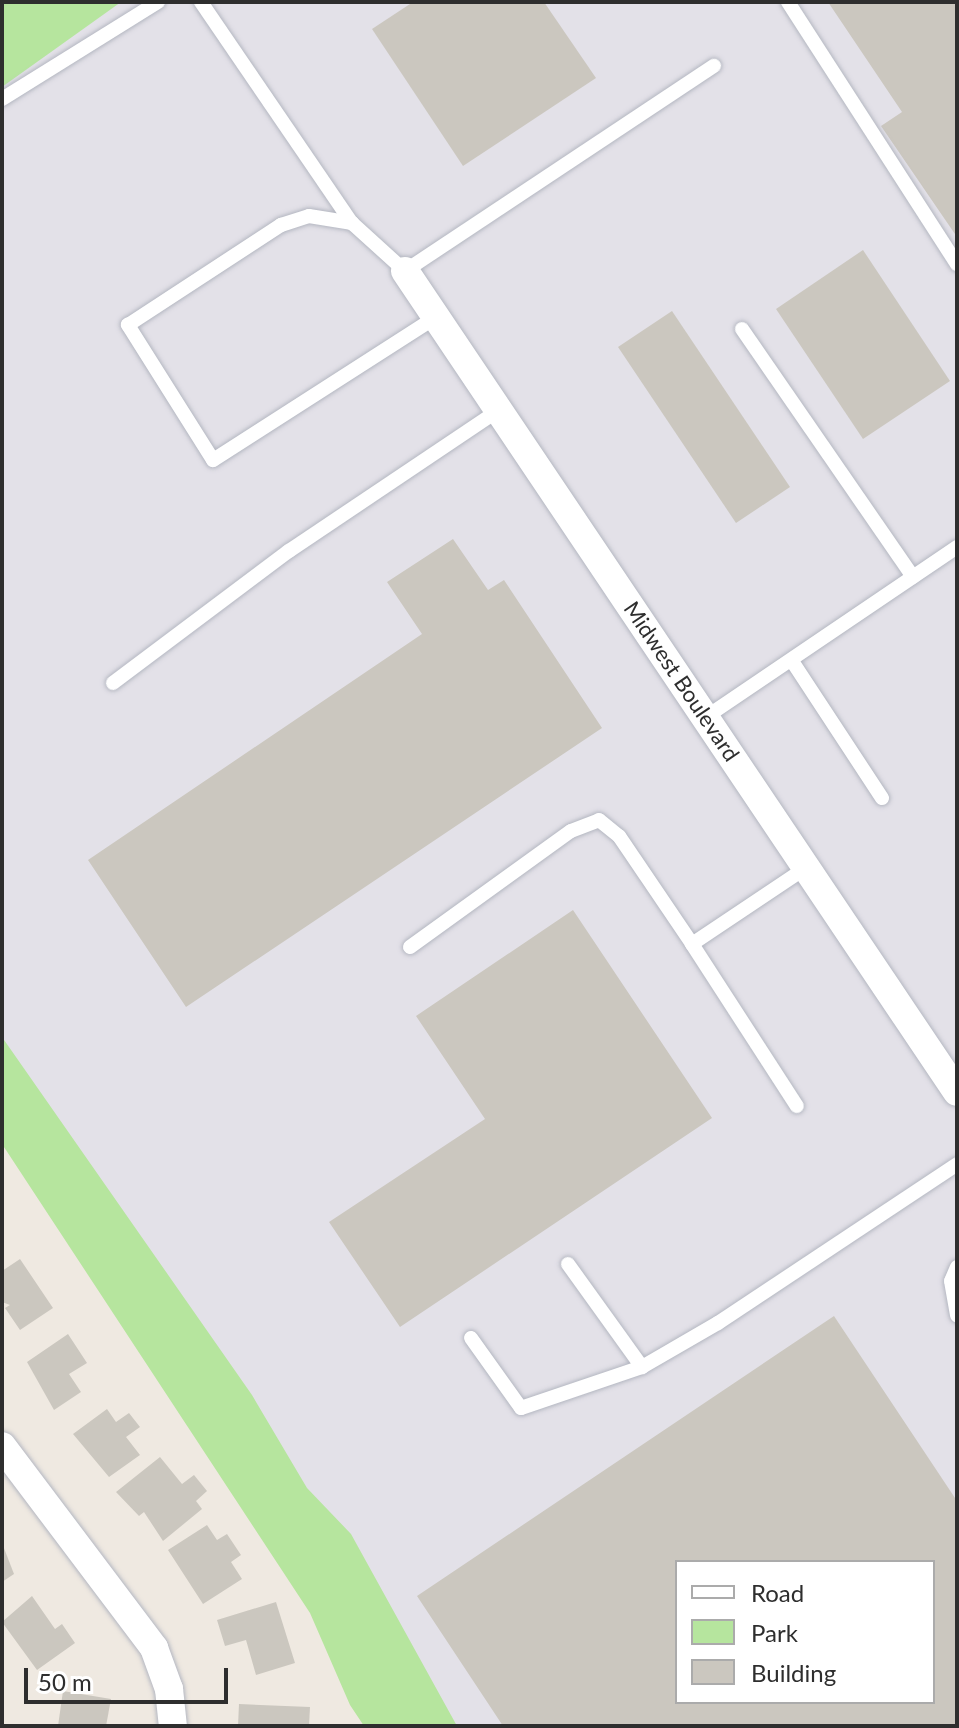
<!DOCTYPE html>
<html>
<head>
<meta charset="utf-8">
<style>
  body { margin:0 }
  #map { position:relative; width:959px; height:1728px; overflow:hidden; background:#efe9e1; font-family:Lato,sans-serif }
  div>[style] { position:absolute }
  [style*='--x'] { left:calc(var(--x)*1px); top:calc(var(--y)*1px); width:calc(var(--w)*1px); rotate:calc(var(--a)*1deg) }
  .industrial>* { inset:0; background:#e3e1e8 }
  .green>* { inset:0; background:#b6e59e }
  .building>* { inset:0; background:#cbc7bf }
  .roads { filter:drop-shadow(0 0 2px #b4b7c1) drop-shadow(0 0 2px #b4b7c1) }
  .lane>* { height:14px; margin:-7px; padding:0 7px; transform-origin:7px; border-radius:7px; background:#fff }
  .street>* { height:28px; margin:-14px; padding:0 14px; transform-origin:14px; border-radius:14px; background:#fff }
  span { translate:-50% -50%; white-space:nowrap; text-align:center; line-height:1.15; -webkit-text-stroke:6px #fff; paint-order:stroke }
  .street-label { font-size:22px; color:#2e2e2e }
  .frame { position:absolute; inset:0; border:4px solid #2e2e2e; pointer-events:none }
  .legend { position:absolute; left:675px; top:1560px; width:260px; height:144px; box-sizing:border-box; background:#fff; border:2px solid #ababab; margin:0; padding:10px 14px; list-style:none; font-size:24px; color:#2e2e2e }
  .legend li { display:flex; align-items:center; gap:16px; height:40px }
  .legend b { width:40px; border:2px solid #ababab }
  .scale { position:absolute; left:24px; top:1668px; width:204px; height:36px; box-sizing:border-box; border:4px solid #2e2e2e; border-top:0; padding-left:10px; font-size:24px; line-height:28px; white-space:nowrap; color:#2e2e2e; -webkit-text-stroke:6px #fff; paint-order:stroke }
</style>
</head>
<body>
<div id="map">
  <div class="industrial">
    <i style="clip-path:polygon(evenodd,55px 2px,957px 2px,957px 1726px,410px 1726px,2px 1110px,2px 39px,55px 2px,677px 1562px,933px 1562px,933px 1702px,677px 1702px,677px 1562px)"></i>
  </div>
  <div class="green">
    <i style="clip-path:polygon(2px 2px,121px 2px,2px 87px)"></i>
    <i style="clip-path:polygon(2px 1037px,252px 1395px,307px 1488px,351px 1534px,457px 1726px,364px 1726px,350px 1705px,310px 1613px,2px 1144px)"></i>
  </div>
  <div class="building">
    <i style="clip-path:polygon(413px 2px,544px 2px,596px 78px,463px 166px,372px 29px)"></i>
    <i style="clip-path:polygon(828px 2px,957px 2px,957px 237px,881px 126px,902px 112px)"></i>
    <i style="clip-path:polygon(863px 250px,950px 381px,863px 439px,776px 309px)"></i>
    <i style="clip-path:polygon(672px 311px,790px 487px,736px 523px,618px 347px)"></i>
    <i style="clip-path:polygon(453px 539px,488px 590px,504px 580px,602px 728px,186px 1007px,88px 860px,422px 634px,387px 582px)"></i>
    <i style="clip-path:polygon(573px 910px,712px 1118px,400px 1327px,329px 1222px,485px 1119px,416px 1016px)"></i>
    <i style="clip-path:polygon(20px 1259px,53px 1308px,20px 1330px,5px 1308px,10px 1305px,2px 1302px,2px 1271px)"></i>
    <i style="clip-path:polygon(evenodd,834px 1316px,957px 1501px,957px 1726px,503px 1726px,417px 1596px,834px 1316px,677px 1562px,933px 1562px,933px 1702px,677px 1702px,677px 1562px)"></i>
    <i style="clip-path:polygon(68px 1334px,87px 1363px,69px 1374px,81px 1392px,54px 1410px,27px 1362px)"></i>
    <i style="clip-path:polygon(107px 1409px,116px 1422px,129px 1413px,140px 1427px,126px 1437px,140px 1455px,109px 1477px,73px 1434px)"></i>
    <i style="clip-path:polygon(160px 1457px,182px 1484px,194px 1475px,207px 1491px,196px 1501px,202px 1509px,163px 1541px,144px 1512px,139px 1516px,116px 1492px)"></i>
    <i style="clip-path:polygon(207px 1525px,217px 1540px,227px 1534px,241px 1555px,231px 1562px,242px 1579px,203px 1604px,168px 1550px)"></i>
    <i style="clip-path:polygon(2px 1543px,14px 1574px,2px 1582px)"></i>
    <i style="clip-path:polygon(32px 1596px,55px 1629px,62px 1624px,75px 1643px,37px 1670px,2px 1622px)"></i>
    <i style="clip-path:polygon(276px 1602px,295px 1663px,256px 1675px,246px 1640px,225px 1646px,217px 1620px)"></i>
    <i style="clip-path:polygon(63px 1691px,111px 1699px,106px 1726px,58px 1726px)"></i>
    <i style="clip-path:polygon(239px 1704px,310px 1707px,309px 1726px,238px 1726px)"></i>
  </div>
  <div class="roads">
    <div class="lane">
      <i style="--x:201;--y:2;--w:268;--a:55.7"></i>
      <i style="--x:788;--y:2;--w:312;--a:57.2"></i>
      <i style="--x:2;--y:99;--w:184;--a:-31.9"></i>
      <i style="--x:436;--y:317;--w:265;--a:147.3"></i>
      <i style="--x:213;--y:460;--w:160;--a:-122.2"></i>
      <i style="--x:128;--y:325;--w:183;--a:-33.2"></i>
      <i style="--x:281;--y:225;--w:29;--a:-18"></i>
      <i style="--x:309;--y:216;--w:44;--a:9.2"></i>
      <i style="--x:352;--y:223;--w:72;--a:42.2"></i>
      <i style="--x:405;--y:271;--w:371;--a:-33.6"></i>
      <i style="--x:742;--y:329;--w:301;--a:55.4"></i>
      <i style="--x:792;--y:661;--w:164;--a:56.7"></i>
      <i style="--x:113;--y:683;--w:220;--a:-36.9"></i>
      <i style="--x:289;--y:551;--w:253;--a:-33.9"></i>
      <i style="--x:706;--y:717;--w:303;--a:-34.1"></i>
      <i style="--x:692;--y:944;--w:193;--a:57.1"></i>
      <i style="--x:410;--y:947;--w:198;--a:-35.8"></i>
      <i style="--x:571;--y:831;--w:30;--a:-21"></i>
      <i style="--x:599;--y:820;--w:26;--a:39"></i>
      <i style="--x:619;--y:836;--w:130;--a:55.9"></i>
      <i style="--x:692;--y:944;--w:138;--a:-33.8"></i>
      <i style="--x:568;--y:1264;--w:127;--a:54.3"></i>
      <i style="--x:957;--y:1267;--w:15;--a:113"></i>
      <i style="--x:951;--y:1281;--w:35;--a:80"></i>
      <i style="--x:471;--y:1338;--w:86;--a:54.5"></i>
      <i style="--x:521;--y:1408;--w:128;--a:-18.7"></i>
      <i style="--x:642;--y:1367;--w:88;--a:-30.1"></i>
      <i style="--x:718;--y:1323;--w:287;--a:-33.6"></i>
    </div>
    <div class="street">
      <i style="--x:405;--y:271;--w:989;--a:56.09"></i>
      <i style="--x:2;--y:1446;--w:253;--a:53"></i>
      <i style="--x:154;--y:1648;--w:44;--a:69.9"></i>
      <i style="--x:169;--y:1689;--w:37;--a:84"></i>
    </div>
  </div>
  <div class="street-label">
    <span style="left:682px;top:681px;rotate:56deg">Midwest Boulevard</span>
  </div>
  <div class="frame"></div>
  <ul class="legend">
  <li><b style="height:10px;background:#fff"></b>Road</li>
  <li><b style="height:22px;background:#b6e59e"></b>Park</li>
  <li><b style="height:22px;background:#cbc7bf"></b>Building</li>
  </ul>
  <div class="scale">50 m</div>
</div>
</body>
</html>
